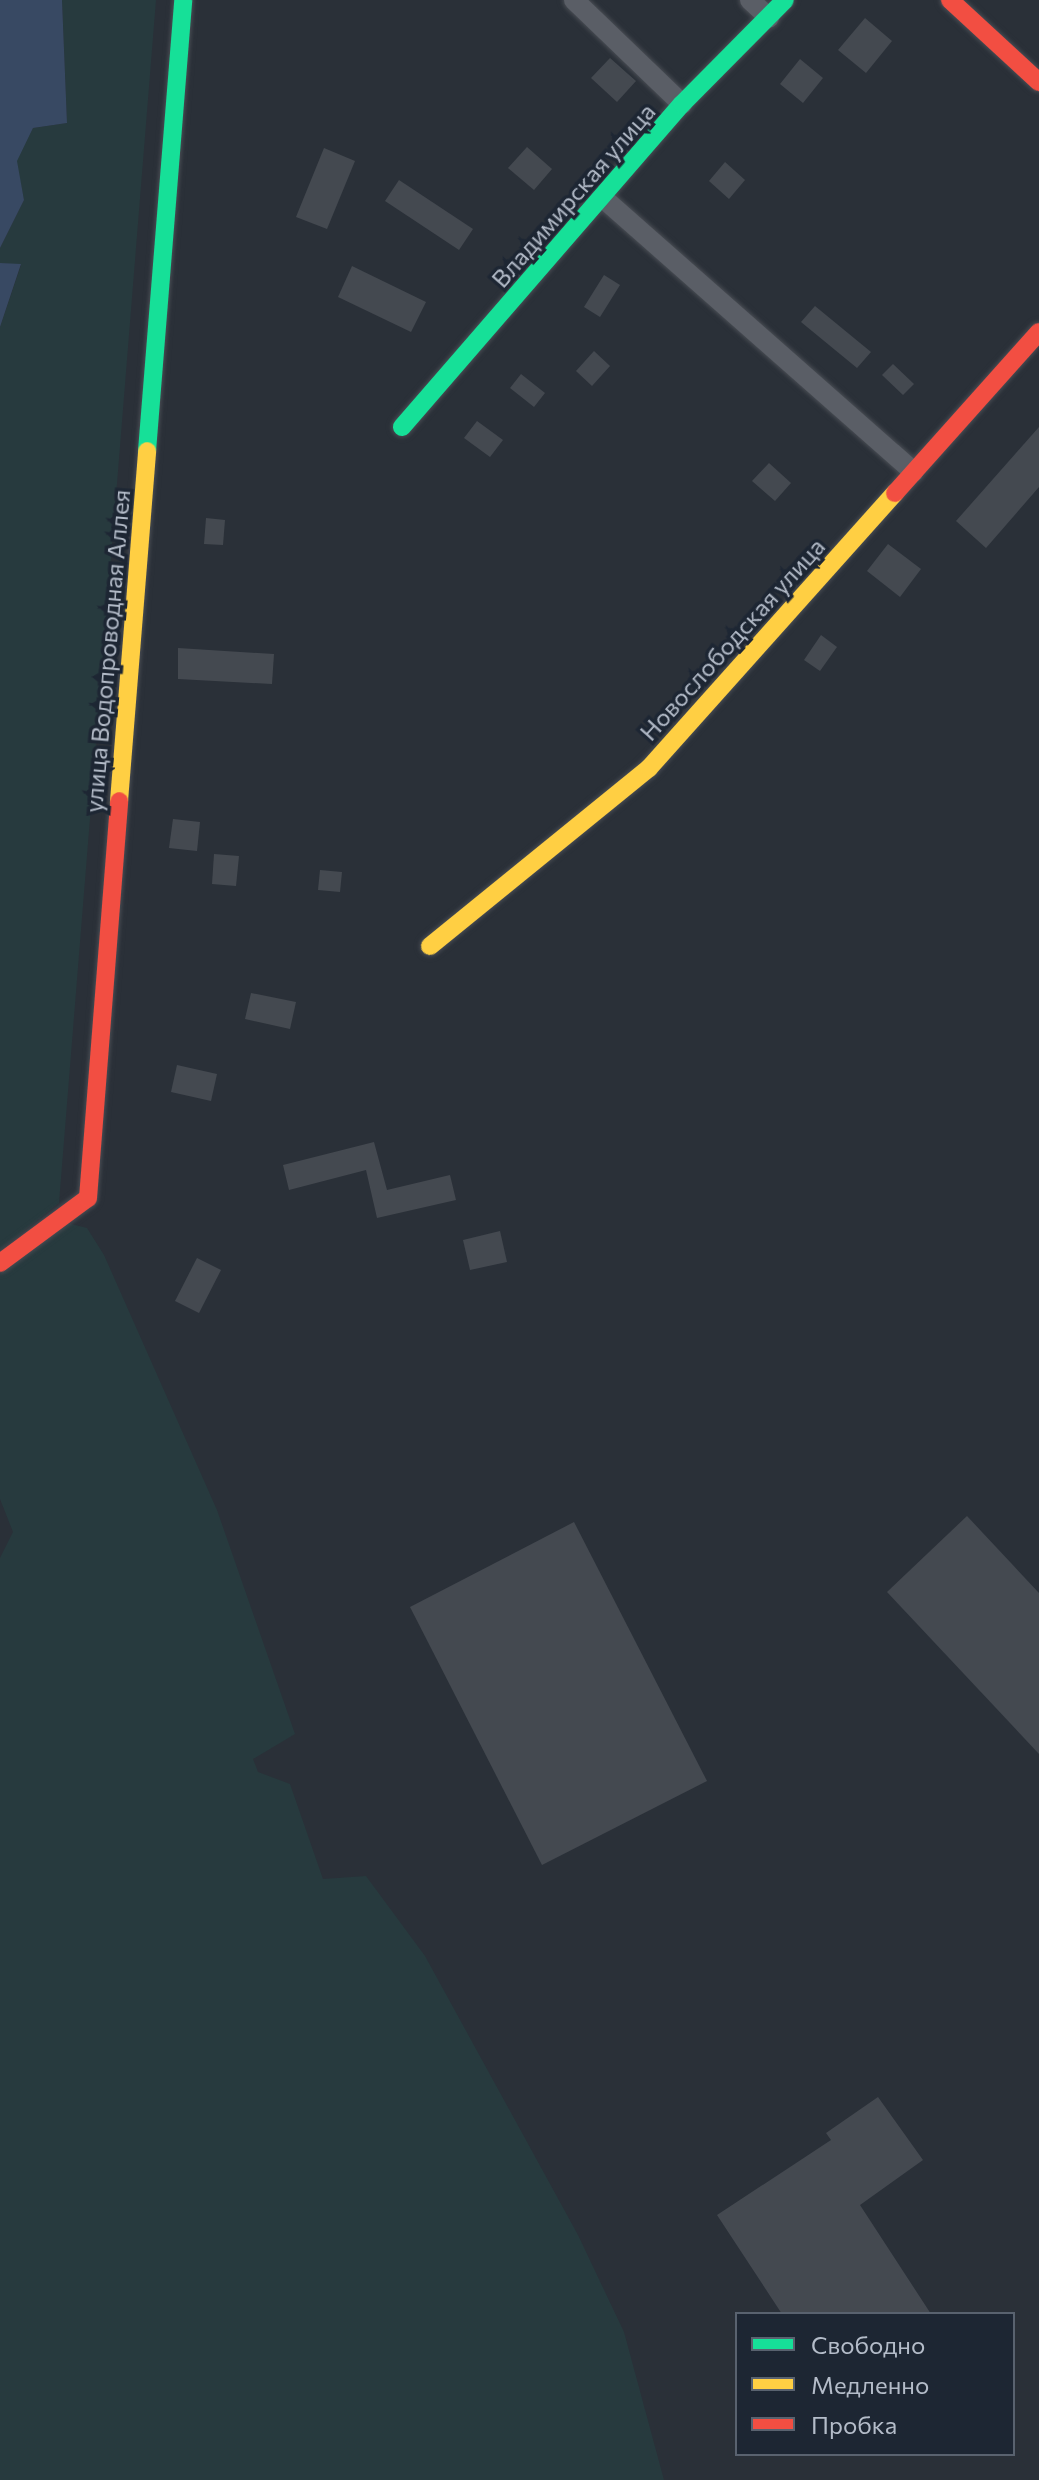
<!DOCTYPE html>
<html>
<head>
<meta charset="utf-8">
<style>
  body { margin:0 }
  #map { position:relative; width:1039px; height:2480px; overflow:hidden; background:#2a3038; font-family:Commissioner,sans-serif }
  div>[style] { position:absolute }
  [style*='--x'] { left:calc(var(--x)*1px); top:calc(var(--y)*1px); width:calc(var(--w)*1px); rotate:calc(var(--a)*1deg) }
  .green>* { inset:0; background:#273a3e }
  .water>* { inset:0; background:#384963 }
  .building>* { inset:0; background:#444950 }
  .roads { filter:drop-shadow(0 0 2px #484c53) drop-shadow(0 0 2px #484c53) }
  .street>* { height:20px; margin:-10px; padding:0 10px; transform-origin:10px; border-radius:10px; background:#5a5e66 }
  .fast>* { height:18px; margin:-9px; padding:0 9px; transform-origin:9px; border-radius:9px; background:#16e098 }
  .slow>* { height:18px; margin:-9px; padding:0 9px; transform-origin:9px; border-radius:9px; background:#ffcf43 }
  .jam>* { height:18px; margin:-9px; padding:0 9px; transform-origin:9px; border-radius:9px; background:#f24e42 }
  span { translate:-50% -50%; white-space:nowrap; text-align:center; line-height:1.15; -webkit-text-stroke:7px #1d2633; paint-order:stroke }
  .street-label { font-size:24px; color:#b4bcc9 }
  .legend { position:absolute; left:735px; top:2312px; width:280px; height:144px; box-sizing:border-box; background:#1d2633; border:2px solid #59626f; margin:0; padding:10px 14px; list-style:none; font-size:24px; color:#b4bcc9 }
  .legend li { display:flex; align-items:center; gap:16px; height:40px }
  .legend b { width:40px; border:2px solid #59626f }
</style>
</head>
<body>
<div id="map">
  <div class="green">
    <i style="clip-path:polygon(62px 0,156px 0,59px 1203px,0 1250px,0 327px,21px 265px,0 263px,0 248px,24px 200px,16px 161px,33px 128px,67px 123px)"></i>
    <i style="clip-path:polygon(67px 1223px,87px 1228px,104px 1255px,217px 1510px,295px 1734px,253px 1759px,258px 1772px,290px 1784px,323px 1879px,366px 1876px,425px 1956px,578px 2235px,624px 2332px,664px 2480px,0 2480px,0 1558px,13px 1532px,0 1499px,0 1274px)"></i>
  </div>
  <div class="water">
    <i style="clip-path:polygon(0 0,62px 0,67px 123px,33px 128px,17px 161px,24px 200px,0 248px)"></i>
    <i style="clip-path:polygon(0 263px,21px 264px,0 327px)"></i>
  </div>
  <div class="building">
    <i style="clip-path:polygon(865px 18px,892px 41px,866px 73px,838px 50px)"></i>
    <i style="clip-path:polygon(610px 58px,636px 81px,617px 102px,591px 78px)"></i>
    <i style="clip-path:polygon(800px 59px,823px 78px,803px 103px,780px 84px)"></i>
    <i style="clip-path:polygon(527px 147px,552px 169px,534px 190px,508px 168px)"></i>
    <i style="clip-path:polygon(324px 148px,355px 161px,327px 229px,296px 217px)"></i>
    <i style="clip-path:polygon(725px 162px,745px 180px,729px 199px,709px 181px)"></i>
    <i style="clip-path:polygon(399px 180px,473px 229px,459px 250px,385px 201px)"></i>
    <i style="clip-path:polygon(352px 266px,426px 302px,411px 332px,338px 297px)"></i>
    <i style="clip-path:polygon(604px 275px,620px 285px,600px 317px,584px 307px)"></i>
    <i style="clip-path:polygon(815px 306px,871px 352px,857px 368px,801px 322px)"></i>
    <i style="clip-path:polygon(594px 351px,610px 366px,592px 386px,576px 371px)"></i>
    <i style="clip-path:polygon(893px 364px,914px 384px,903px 395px,882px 375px)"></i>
    <i style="clip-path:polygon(521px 374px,545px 393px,534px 407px,510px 388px)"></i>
    <i style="clip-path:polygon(477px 421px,503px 440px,490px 457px,464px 438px)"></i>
    <i style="clip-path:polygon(1039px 427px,1039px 487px,986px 548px,956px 521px)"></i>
    <i style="clip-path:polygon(769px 463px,791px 483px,775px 501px,752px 481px)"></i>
    <i style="clip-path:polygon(206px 518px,225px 520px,223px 545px,204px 544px)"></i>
    <i style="clip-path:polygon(888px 544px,921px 569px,900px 597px,867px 571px)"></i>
    <i style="clip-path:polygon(821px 635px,837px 647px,820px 671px,804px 660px)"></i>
    <i style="clip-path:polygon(178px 648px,274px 654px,272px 684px,178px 679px)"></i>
    <i style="clip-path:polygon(173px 819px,200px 822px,197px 851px,169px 848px)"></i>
    <i style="clip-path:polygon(214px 854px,239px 856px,236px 886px,212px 884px)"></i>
    <i style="clip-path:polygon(320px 870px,342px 872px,340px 892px,318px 890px)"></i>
    <i style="clip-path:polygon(251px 993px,296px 1002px,290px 1029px,245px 1019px)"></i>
    <i style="clip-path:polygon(177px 1065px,217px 1074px,211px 1101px,171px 1092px)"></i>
    <i style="clip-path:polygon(374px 1142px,387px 1190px,450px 1175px,456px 1200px,377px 1218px,366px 1170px,289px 1190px,283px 1165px)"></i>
    <i style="clip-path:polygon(500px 1231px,507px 1262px,470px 1270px,463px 1240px)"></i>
    <i style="clip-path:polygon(197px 1258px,221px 1270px,199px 1313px,175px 1301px)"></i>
    <i style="clip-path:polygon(967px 1516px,1039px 1593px,1039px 1754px,887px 1592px)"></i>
    <i style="clip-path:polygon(574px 1522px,707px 1781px,542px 1865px,410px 1607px)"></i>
    <i style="clip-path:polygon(878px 2097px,923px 2160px,860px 2205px,931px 2314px,782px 2314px,717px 2215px,831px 2140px,826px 2133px)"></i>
  </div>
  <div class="roads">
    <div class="street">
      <i style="--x:574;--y:0;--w:150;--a:43.9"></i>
      <i style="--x:750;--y:0;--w:26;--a:43"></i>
      <i style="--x:603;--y:198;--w:414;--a:41.4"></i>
    </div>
    <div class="fast">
      <i style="--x:402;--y:427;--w:427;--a:-49.1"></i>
      <i style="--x:682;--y:104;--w:146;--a:-45.3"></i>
      <i style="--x:147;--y:451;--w:452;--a:-85.4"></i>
    </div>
    <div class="slow">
      <i style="--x:119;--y:801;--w:351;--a:-85.4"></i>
      <i style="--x:430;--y:946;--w:282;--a:-39.1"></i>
      <i style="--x:649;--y:768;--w:369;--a:-48.2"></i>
    </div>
    <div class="jam">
      <i style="--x:950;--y:0;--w:121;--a:42.7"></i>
      <i style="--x:895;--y:493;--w:216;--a:-48.2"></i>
      <i style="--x:0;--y:1263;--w:109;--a:-36.5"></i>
      <i style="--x:88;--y:1198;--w:398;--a:-85.5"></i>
    </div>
  </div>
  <div class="street-label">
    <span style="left:573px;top:195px;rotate:-49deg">Владимирская улица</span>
    <span style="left:732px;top:639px;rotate:-48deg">Новослободская улица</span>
    <span style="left:107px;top:651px;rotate:-85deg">улица Водопроводная Аллея</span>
  </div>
  <ul class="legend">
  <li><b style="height:10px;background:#16e098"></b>Свободно</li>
  <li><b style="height:10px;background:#ffcf43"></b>Медленно</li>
  <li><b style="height:10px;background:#f24e42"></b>Пробка</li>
  </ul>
</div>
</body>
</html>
